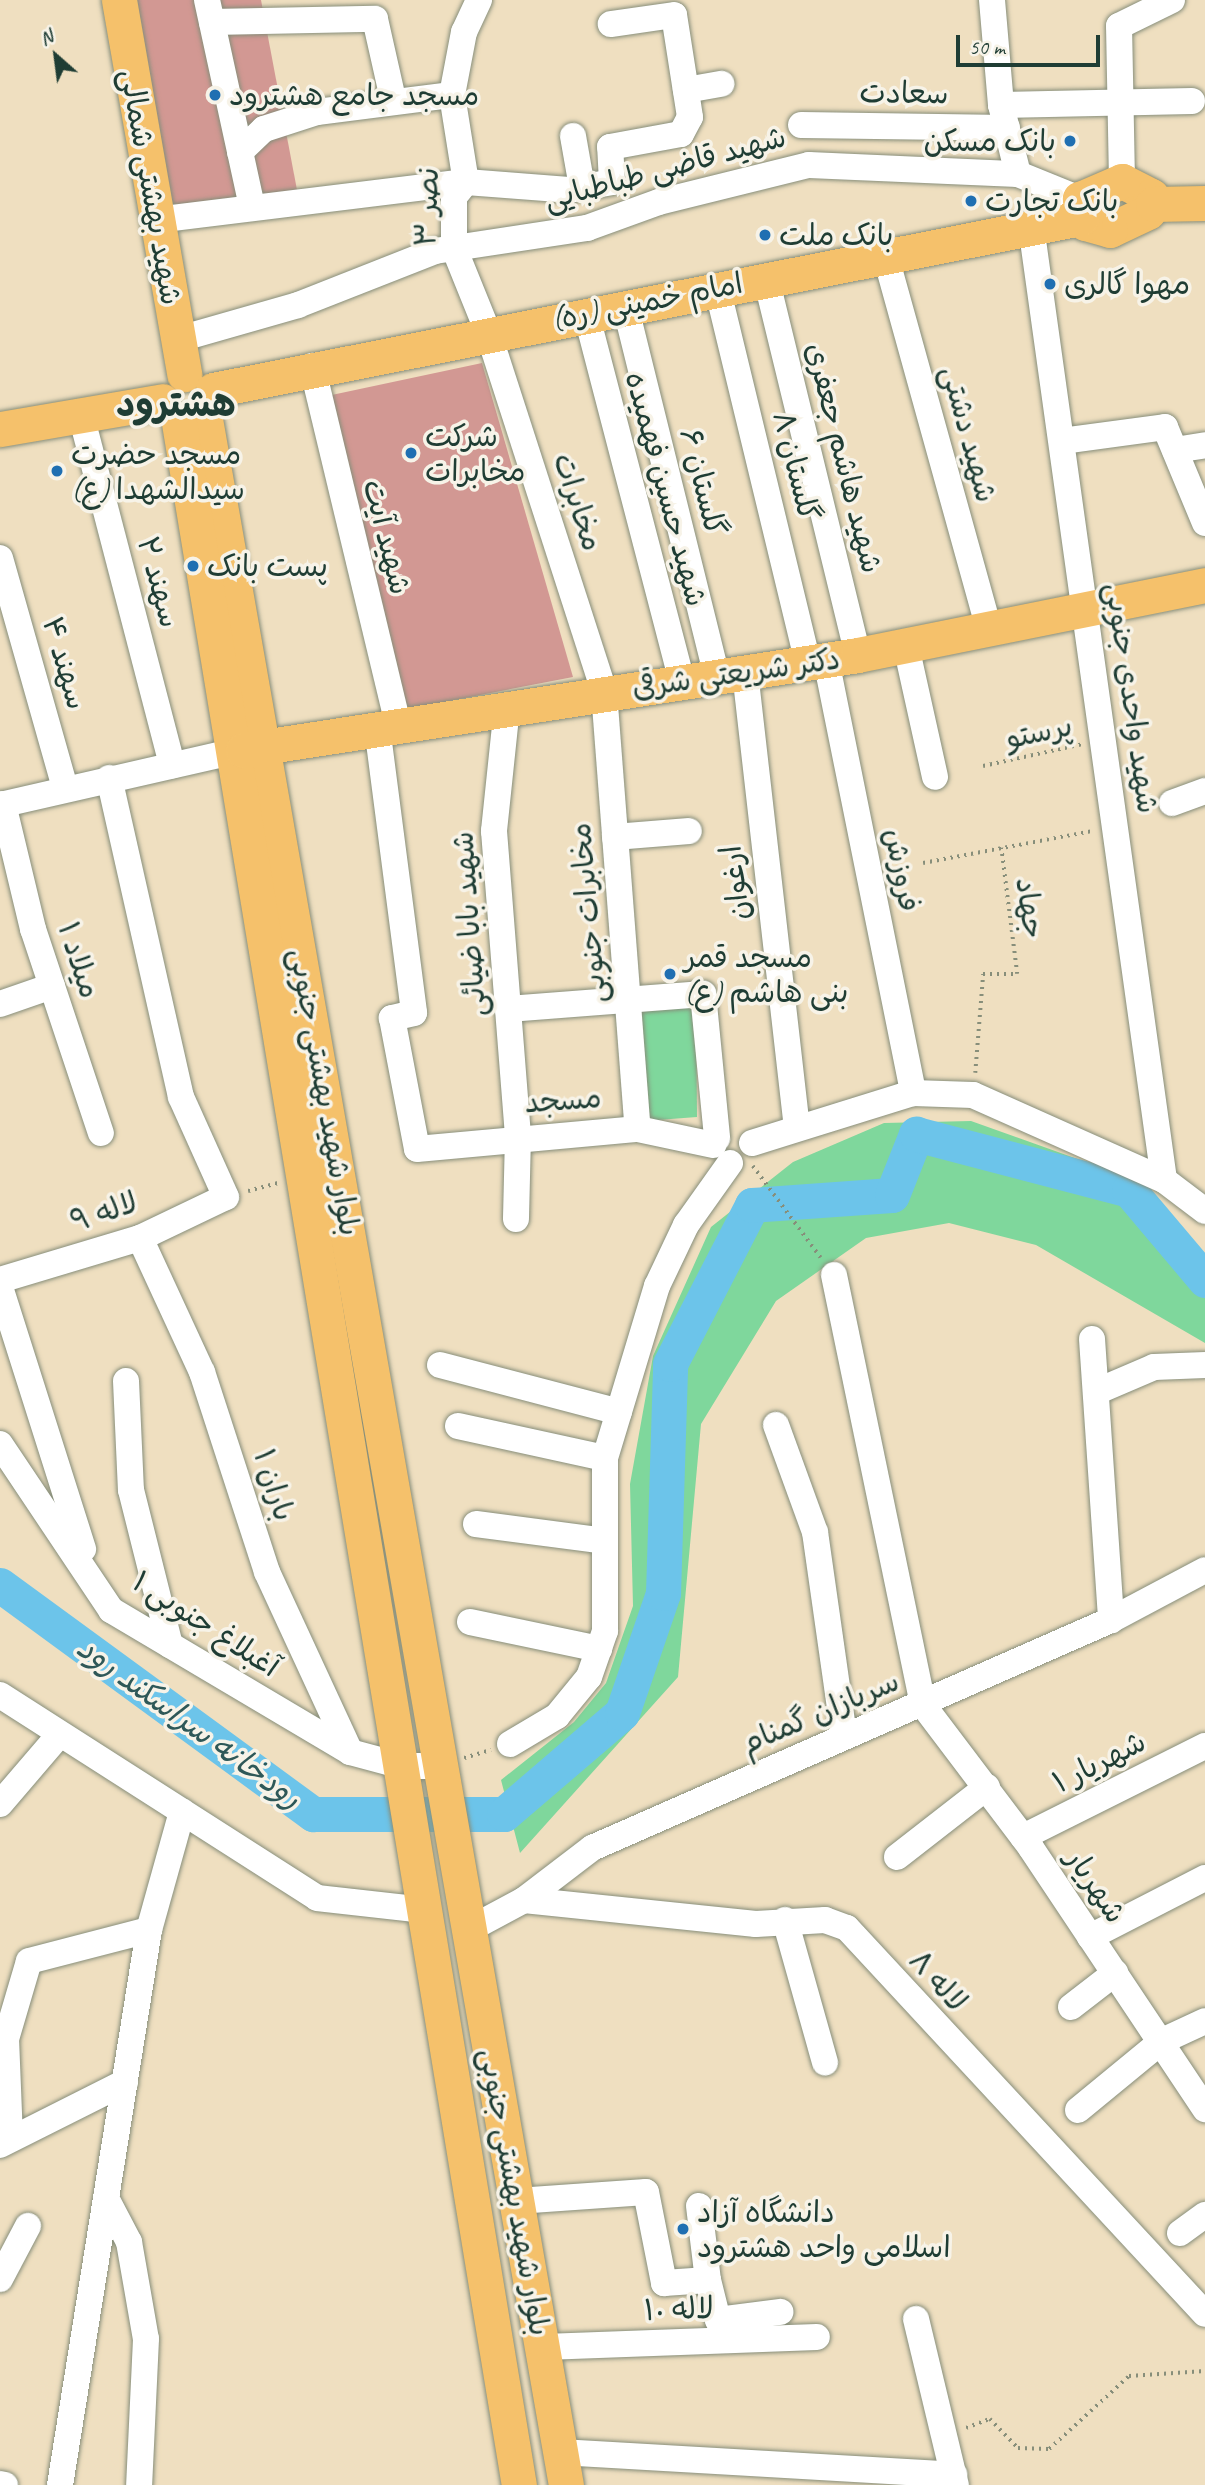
<!DOCTYPE html>
<html>
<head>
<meta charset="utf-8">
<style>
  body { margin:0 }
  #map { position:relative; width:1205px; height:2485px; overflow:hidden; background:#efdfc0; font-family:Caveat,"Playpen Sans Arabic",sans-serif }
  div>[style] { position:absolute }
  [style*='--x'] { left:calc(var(--x)*1px); top:calc(var(--y)*1px); width:calc(var(--w)*1px); rotate:calc(var(--a)*1deg) }
  .green>* { inset:0; background:#7fd79c }
  .river>* { height:35px; margin:-17.5px; padding:0 17.5px; transform-origin:17.5px; border-radius:17.5px; background:#6cc4ea }
  .building>* { inset:0; background:#d29893 }
  .path>* { height:3.5px; margin-top:-1.75px; transform-origin:0; background:repeating-linear-gradient(90deg,#878e7a 0 2px,transparent 0 7px) }
  .roads { filter:drop-shadow(0 0 2px #878e7a) drop-shadow(0 0 2px #878e7a) }
  .minor>* { height:26px; margin:-13px; padding:0 13px; transform-origin:13px; border-radius:13px; background:#fff }
  .major>* { height:35px; margin:-17.5px; padding:0 17.5px; transform-origin:17.5px; border-radius:17.5px; background:#f5c16b }
  .dots>* { width:19px; height:19px; translate:-50% -50%; box-sizing:border-box; border:4px solid #f7f3e8; border-radius:50% }
  span { translate:-50% -50%; white-space:nowrap; text-align:center; line-height:1.15; -webkit-text-stroke:7px #f7f3e8; paint-order:stroke }
  .street-label { font-size:30px; color:#1f3d34 }
  .poi-label { font-size:30px; color:#1f3d34 }
  .left { translate:0 -50%; text-align:left }
  .right { translate:-100% -50%; text-align:right }
  .water-label { font-size:32px; color:#2e5858; font-style:italic }
  .district-label { font-size:37px; color:#1f3d34; font-weight:700 }
  .north { position:absolute; left:21px; top:21px; width:70px; height:70px; -webkit-text-stroke:5px #f7f3e8; paint-order:stroke; rotate:332deg; font-size:19px; font-weight:700; line-height:28px; text-align:center; color:#1f3d34 }
  .north::after { content:''; display:block; margin:auto; width:24px; height:32px; background:#1f3d34; clip-path:polygon(50% 0,100% 100%,50% 72%,0 100%) }
  .scale { position:absolute; left:956px; top:35px; width:144px; height:32px; box-sizing:border-box; border:4px solid #1f3d34; border-top:0; padding-left:9px; font-size:21px; line-height:24px; white-space:nowrap; color:#1f3d34; -webkit-text-stroke:5px #f7f3e8; paint-order:stroke }
</style>
</head>
<body>
<div id="map">
  <div class="green">
    <i style="clip-path:polygon(696px 1001px,697px 1117px,644px 1121px,636px 1002px)"></i>
    <i style="clip-path:polygon(971px 1121px,1128px 1177px,1205px 1257px,1205px 1343px,1036px 1245px,949px 1223px,866px 1238px,776px 1301px,701px 1424px,678px 1677px,520px 1853px,501px 1780px,574px 1722px,606px 1683px,633px 1606px,630px 1484px,653px 1356px,711px 1227px,793px 1162px,884px 1123px)"></i>
  </div>
  <div class="river">
    <i style="--x:0;--y:1585;--w:388;--a:36.2"></i>
    <i style="--x:313;--y:1814;--w:191;--a:0"></i>
    <i style="--x:504;--y:1814;--w:155;--a:-40.6"></i>
    <i style="--x:622;--y:1713;--w:127;--a:-71.1"></i>
    <i style="--x:663;--y:1593;--w:229;--a:-88.2"></i>
    <i style="--x:670;--y:1364;--w:179;--a:-62.7"></i>
    <i style="--x:752;--y:1205;--w:140;--a:-4.1"></i>
    <i style="--x:892;--y:1195;--w:66;--a:-68.5"></i>
    <i style="--x:916;--y:1134;--w:220;--a:14.7"></i>
    <i style="--x:1129;--y:1190;--w:118;--a:49.8"></i>
  </div>
  <div class="building">
    <i style="clip-path:polygon(137px 0,261px 0,297px 190px,168px 208px)"></i>
    <i style="clip-path:polygon(482px 363px,573px 677px,403px 710px,327px 396px)"></i>
  </div>
  <div class="path">
    <i style="--x:983;--y:766;--w:102;--a:-12.4"></i>
    <i style="--x:923;--y:863;--w:173;--a:-10.7"></i>
    <i style="--x:975;--y:1073;--w:99;--a:-85.4"></i>
    <i style="--x:983;--y:974;--w:34;--a:0"></i>
    <i style="--x:1017;--y:974;--w:127;--a:-97.2"></i>
    <i style="--x:753;--y:1166;--w:114;--a:53.5"></i>
    <i style="--x:248;--y:1191;--w:31;--a:-15"></i>
    <i style="--x:464;--y:1758;--w:28;--a:-17"></i>
    <i style="--x:966;--y:2428;--w:26;--a:-21"></i>
    <i style="--x:990;--y:2419;--w:40;--a:46"></i>
    <i style="--x:1018;--y:2448;--w:31;--a:2"></i>
    <i style="--x:1049;--y:2449;--w:108;--a:-42.4"></i>
    <i style="--x:1129;--y:2376;--w:76;--a:-3.8"></i>
  </div>
  <div class="roads">
    <div class="minor">
      <i style="--x:207;--y:0;--w:211;--a:77.7"></i>
      <i style="--x:479;--y:0;--w:35;--a:115"></i>
      <i style="--x:464;--y:32;--w:64;--a:100.8"></i>
      <i style="--x:452;--y:95;--w:88;--a:80.9"></i>
      <i style="--x:466;--y:182;--w:19;--a:129"></i>
      <i style="--x:454;--y:197;--w:51;--a:90"></i>
      <i style="--x:454;--y:248;--w:91;--a:68"></i>
      <i style="--x:488;--y:332;--w:378;--a:72.1"></i>
      <i style="--x:604;--y:692;--w:438;--a:85.6"></i>
      <i style="--x:992;--y:0;--w:105;--a:85.1"></i>
      <i style="--x:1001;--y:105;--w:71;--a:76.2"></i>
      <i style="--x:1018;--y:174;--w:67;--a:22"></i>
      <i style="--x:212;--y:22;--w:163;--a:-1.1"></i>
      <i style="--x:375;--y:19;--w:82;--a:77.3"></i>
      <i style="--x:686;--y:90;--w:36;--a:-10"></i>
      <i style="--x:1001;--y:105;--w:191;--a:-1.2"></i>
      <i style="--x:801;--y:125;--w:206;--a:0.8"></i>
      <i style="--x:573;--y:136;--w:52;--a:80"></i>
      <i style="--x:240;--y:152;--w:33;--a:-44"></i>
      <i style="--x:264;--y:129;--w:56;--a:-17.8"></i>
      <i style="--x:317;--y:112;--w:136;--a:-7.2"></i>
      <i style="--x:1122;--y:181;--w:155;--a:-91.1"></i>
      <i style="--x:1119;--y:26;--w:59;--a:-26.1"></i>
      <i style="--x:156;--y:220;--w:312;--a:-7"></i>
      <i style="--x:466;--y:182;--w:103;--a:4.4"></i>
      <i style="--x:569;--y:190;--w:44;--a:-10.5"></i>
      <i style="--x:612;--y:182;--w:35;--a:-93"></i>
      <i style="--x:610;--y:147;--w:72;--a:-10.4"></i>
      <i style="--x:681;--y:134;--w:19;--a:-62"></i>
      <i style="--x:690;--y:117;--w:103;--a:-98.9"></i>
      <i style="--x:674;--y:15;--w:64;--a:171.9"></i>
      <i style="--x:1031;--y:226;--w:963;--a:82.06"></i>
      <i style="--x:885;--y:254;--w:392;--a:74.5"></i>
      <i style="--x:766;--y:278;--w:388;--a:76.3"></i>
      <i style="--x:717;--y:287;--w:386;--a:76.4"></i>
      <i style="--x:625;--y:305;--w:382;--a:76.1"></i>
      <i style="--x:586;--y:313;--w:381;--a:75.4"></i>
      <i style="--x:176;--y:340;--w:127;--a:-16"></i>
      <i style="--x:298;--y:305;--w:147;--a:-21.5"></i>
      <i style="--x:435;--y:251;--w:154;--a:-8.6"></i>
      <i style="--x:587;--y:228;--w:77;--a:-19.9"></i>
      <i style="--x:659;--y:202;--w:154;--a:-13.9"></i>
      <i style="--x:809;--y:165;--w:209;--a:2.5"></i>
      <i style="--x:312;--y:366;--w:367;--a:76.5"></i>
      <i style="--x:81;--y:415;--w:362;--a:75.4"></i>
      <i style="--x:1062;--y:441;--w:104;--a:-7.7"></i>
      <i style="--x:1165;--y:427;--w:104;--a:67.4"></i>
      <i style="--x:1175;--y:450;--w:30;--a:-9"></i>
      <i style="--x:0;--y:558;--w:239;--a:74.2"></i>
      <i style="--x:906;--y:646;--w:134;--a:77.5"></i>
      <i style="--x:826;--y:660;--w:442;--a:78.6"></i>
      <i style="--x:745;--y:672;--w:459;--a:83.5"></i>
      <i style="--x:507;--y:707;--w:125;--a:96"></i>
      <i style="--x:494;--y:831;--w:306;--a:85.5"></i>
      <i style="--x:518;--y:1136;--w:83;--a:91.4"></i>
      <i style="--x:377;--y:727;--w:288;--a:82.6"></i>
      <i style="--x:414;--y:1013;--w:23;--a:167"></i>
      <i style="--x:392;--y:1018;--w:133;--a:79.2"></i>
      <i style="--x:417;--y:1149;--w:222;--a:-5.2"></i>
      <i style="--x:638;--y:1129;--w:77;--a:12"></i>
      <i style="--x:1172;--y:803;--w:35;--a:-20"></i>
      <i style="--x:3;--y:804;--w:129;--a:76.5"></i>
      <i style="--x:33;--y:929;--w:215;--a:71.6"></i>
      <i style="--x:0;--y:805;--w:238;--a:-12.9"></i>
      <i style="--x:615;--y:837;--w:74;--a:-4.6"></i>
      <i style="--x:0;--y:1004;--w:55;--a:-19.1"></i>
      <i style="--x:508;--y:1009;--w:196;--a:-4.4"></i>
      <i style="--x:703;--y:994;--w:145;--a:84.4"></i>
      <i style="--x:752;--y:1143;--w:169;--a:-17.3"></i>
      <i style="--x:913;--y:1093;--w:60;--a:1.9"></i>
      <i style="--x:973;--y:1095;--w:209;--a:24"></i>
      <i style="--x:1164;--y:1180;--w:51;--a:37.1"></i>
      <i style="--x:140;--y:1238;--w:148;--a:65.2"></i>
      <i style="--x:202;--y:1372;--w:210;--a:72"></i>
      <i style="--x:267;--y:1572;--w:198;--a:65.2"></i>
      <i style="--x:834;--y:1275;--w:439;--a:78.3"></i>
      <i style="--x:923;--y:1705;--w:179;--a:52.9"></i>
      <i style="--x:1031;--y:1848;--w:314;--a:56.3"></i>
      <i style="--x:0;--y:1280;--w:146;--a:-16.7"></i>
      <i style="--x:140;--y:1238;--w:95;--a:-25.5"></i>
      <i style="--x:226;--y:1197;--w:110;--a:-114.2"></i>
      <i style="--x:181;--y:1097;--w:327;--a:-102.7"></i>
      <i style="--x:0;--y:1287;--w:275;--a:72.4"></i>
      <i style="--x:1092;--y:1339;--w:282;--a:86.1"></i>
      <i style="--x:440;--y:1365;--w:185;--a:14.7"></i>
      <i style="--x:126;--y:1381;--w:109;--a:87.4"></i>
      <i style="--x:131;--y:1490;--w:160;--a:75.9"></i>
      <i style="--x:1098;--y:1391;--w:61;--a:-23.2"></i>
      <i style="--x:1154;--y:1367;--w:51;--a:-2.2"></i>
      <i style="--x:776;--y:1425;--w:114;--a:70"></i>
      <i style="--x:815;--y:1532;--w:205;--a:81.9"></i>
      <i style="--x:458;--y:1426;--w:150;--a:12.3"></i>
      <i style="--x:0;--y:1444;--w:200;--a:56.2"></i>
      <i style="--x:111;--y:1610;--w:278;--a:30.7"></i>
      <i style="--x:350;--y:1752;--w:54;--a:15.1"></i>
      <i style="--x:402;--y:1766;--w:37;--a:0"></i>
      <i style="--x:476;--y:1524;--w:130;--a:7.5"></i>
      <i style="--x:470;--y:1622;--w:132;--a:11.8"></i>
      <i style="--x:0;--y:1695;--w:376;--a:32.6"></i>
      <i style="--x:317;--y:1898;--w:108;--a:6.4"></i>
      <i style="--x:510;--y:1744;--w:55;--a:-30.8"></i>
      <i style="--x:557;--y:1716;--w:50;--a:-50.6"></i>
      <i style="--x:589;--y:1677;--w:49;--a:-70.8"></i>
      <i style="--x:605;--y:1631;--w:173;--a:-90"></i>
      <i style="--x:605;--y:1458;--w:180;--a:-73.2"></i>
      <i style="--x:657;--y:1286;--w:68;--a:-64.6"></i>
      <i style="--x:686;--y:1225;--w:76;--a:-54.6"></i>
      <i style="--x:0;--y:1804;--w:92;--a:-49.4"></i>
      <i style="--x:1023;--y:1837;--w:203;--a:-26.6"></i>
      <i style="--x:897;--y:1857;--w:114;--a:-37.9"></i>
      <i style="--x:524;--y:1900;--w:233;--a:5.9"></i>
      <i style="--x:756;--y:1924;--w:69;--a:-3.3"></i>
      <i style="--x:825;--y:1920;--w:23;--a:20"></i>
      <i style="--x:847;--y:1928;--w:526;--a:47.16"></i>
      <i style="--x:785;--y:1920;--w:148;--a:74.3"></i>
      <i style="--x:468;--y:1930;--w:64;--a:-28.2"></i>
      <i style="--x:524;--y:1900;--w:86;--a:-37.4"></i>
      <i style="--x:592;--y:1848;--w:567;--a:-23.72"></i>
      <i style="--x:1111;--y:1620;--w:106;--a:-28"></i>
      <i style="--x:1090;--y:1937;--w:129;--a:-27.2"></i>
      <i style="--x:1071;--y:2007;--w:56;--a:-37.7"></i>
      <i style="--x:1078;--y:2110;--w:109;--a:-39.4"></i>
      <i style="--x:1162;--y:2041;--w:47;--a:-24.9"></i>
      <i style="--x:10;--y:2138;--w:99;--a:-92.3"></i>
      <i style="--x:6;--y:2039;--w:81;--a:-73.6"></i>
      <i style="--x:29;--y:1961;--w:124;--a:-14.5"></i>
      <i style="--x:0;--y:2145;--w:140;--a:-26.7"></i>
      <i style="--x:106;--y:2198;--w:50;--a:62.4"></i>
      <i style="--x:129;--y:2242;--w:98;--a:80.1"></i>
      <i style="--x:146;--y:2339;--w:146;--a:92.7"></i>
      <i style="--x:517;--y:2201;--w:129;--a:-4"></i>
      <i style="--x:646;--y:2192;--w:93;--a:78.8"></i>
      <i style="--x:664;--y:2283;--w:44;--a:-3.9"></i>
      <i style="--x:708;--y:2280;--w:41;--a:76"></i>
      <i style="--x:718;--y:2320;--w:63;--a:-7.4"></i>
      <i style="--x:699;--y:2206;--w:75;--a:83.1"></i>
      <i style="--x:1180;--y:2233;--w:31;--a:-36"></i>
      <i style="--x:0;--y:2279;--w:60;--a:-62.2"></i>
      <i style="--x:916;--y:2319;--w:171;--a:76.5"></i>
      <i style="--x:544;--y:2347;--w:273;--a:-2.1"></i>
      <i style="--x:560;--y:2452;--w:395;--a:3.3"></i>
      <i style="--x:0;--y:2484;--w:5;--a:11"></i>
      <i style="--x:60;--y:2485;--w:562;--a:-80.89"></i>
      <i style="--x:149;--y:1930;--w:123;--a:-74.4"></i>
    </div>
    <div class="major">
      <i style="--x:119;--y:0;--w:380;--a:80.1"></i>
      <i style="--x:1122;--y:181;--w:33;--a:27"></i>
      <i style="--x:1151;--y:196;--w:16;--a:101"></i>
      <i style="--x:1148;--y:212;--w:42;--a:154.7"></i>
      <i style="--x:1110;--y:230;--w:26;--a:-164"></i>
      <i style="--x:1085;--y:223;--w:25;--a:-102"></i>
      <i style="--x:1080;--y:199;--w:46;--a:-23.2"></i>
      <i style="--x:1153;--y:204;--w:52;--a:-1.1"></i>
      <i style="--x:213;--y:390;--w:885;--a:-11.21"></i>
      <i style="--x:205;--y:419;--w:2097;--a:80.09"></i>
      <i style="--x:179;--y:423;--w:2090;--a:80.64"></i>
      <i style="--x:0;--y:429;--w:165;--a:-9.7"></i>
      <i style="--x:243;--y:750;--w:622;--a:-8.78"></i>
      <i style="--x:858;--y:655;--w:354;--a:-11.4"></i>
    </div>
  </div>
  <div class="dots">
    <i style="left:215px;top:95px;background:#1f6fb2"></i>
    <i style="left:1070px;top:141px;background:#1f6fb2"></i>
    <i style="left:971px;top:201px;background:#1f6fb2"></i>
    <i style="left:765px;top:235px;background:#1f6fb2"></i>
    <i style="left:1050px;top:284px;background:#1f6fb2"></i>
    <i style="left:411px;top:453px;background:#1f6fb2"></i>
    <i style="left:57px;top:471px;background:#1f6fb2"></i>
    <i style="left:193px;top:566px;background:#1f6fb2"></i>
    <i style="left:670px;top:974px;background:#1f6fb2"></i>
    <i style="left:683px;top:2229px;background:#1f6fb2"></i>
  </div>
  <div class="street-label">
    <span style="left:904px;top:93px;rotate:1deg">سعادت</span>
    <span style="left:665px;top:168px;rotate:-15deg">شهید قاضی طباطبایی</span>
    <span style="left:151px;top:187px;rotate:80deg">شهید بهشتی شمالی</span>
    <span style="left:427px;top:207px;rotate:-88deg">نصر ۳</span>
    <span style="left:647px;top:301px;rotate:-11deg">امام خمینی (ره)</span>
    <span style="left:969px;top:434px;rotate:75deg">شهید دشتی</span>
    <span style="left:844px;top:458px;rotate:76deg">شهيد هاشم جعفری</span>
    <span style="left:796px;top:466px;rotate:76deg">گلستان ۸</span>
    <span style="left:703px;top:482px;rotate:76deg">گلستان ۶</span>
    <span style="left:666px;top:489px;rotate:75deg">شهيد حسین فهمیده</span>
    <span style="left:578px;top:502px;rotate:72deg">مخابرات</span>
    <span style="left:387px;top:537px;rotate:76deg">شهید آیت</span>
    <span style="left:159px;top:582px;rotate:75deg">سهند ۲</span>
    <span style="left:65px;top:663px;rotate:74deg">سهند ۴</span>
    <span style="left:736px;top:673px;rotate:-8deg">دکتر شریعتی شرقی</span>
    <span style="left:1132px;top:698px;rotate:82deg">شهید واحدی جنوبی</span>
    <span style="left:1039px;top:732px;rotate:-12deg">پرستو</span>
    <span style="left:902px;top:870px;rotate:79deg">فروزش</span>
    <span style="left:735px;top:883px;rotate:-97deg">ارغوان</span>
    <span style="left:1030px;top:908px;rotate:82deg">جهاد</span>
    <span style="left:588px;top:913px;rotate:-95deg">مخابرات جنوبی</span>
    <span style="left:469px;top:924px;rotate:-94deg">شهيد بابا ضيائی</span>
    <span style="left:79px;top:960px;rotate:72deg">میلاد ۱</span>
    <span style="left:325px;top:1092px;rotate:80deg">بلوار شهید بهشتی جنوبی</span>
    <span style="left:563px;top:1100px;rotate:-4deg">مسجد</span>
    <span style="left:104px;top:1212px;rotate:-19deg">لاله ۹</span>
    <span style="left:274px;top:1485px;rotate:72deg">باران ۱</span>
    <span style="left:206px;top:1624px;rotate:33deg">آغبلاغ جنوبی ۱</span>
    <span style="left:820px;top:1712px;rotate:-23deg">سربازان گمنام</span>
    <span style="left:1099px;top:1762px;rotate:-27deg">شهریار ۱</span>
    <span style="left:1096px;top:1886px;rotate:56deg">شهریار</span>
    <span style="left:938px;top:1981px;rotate:48deg">لاله ۸</span>
    <span style="left:515px;top:2192px;rotate:80deg">بلوار شهید بهشتی جنوبی</span>
    <span style="left:679px;top:2309px;rotate:-2deg">لاله ۱۰</span>
  </div>
  <div class="poi-label">
    <span class="left" style="left:229px;top:95px">مسجد جامع هشترود</span>
    <span class="right" style="left:1056px;top:141px">بانک مسکن</span>
    <span class="left" style="left:985px;top:201px">بانک تجارت</span>
    <span class="left" style="left:779px;top:235px">بانک ملت</span>
    <span class="left" style="left:1064px;top:284px">مهوا گالری</span>
    <span class="left" style="left:425px;top:453px">شرکت<br>مخابرات</span>
    <span class="left" style="left:71px;top:471px">مسجد حضرت<br>سیدالشهدا (ع)</span>
    <span class="left" style="left:207px;top:566px">پست بانک</span>
    <span class="left" style="left:684px;top:974px">مسجد قمر<br>بنی هاشم (ع)</span>
    <span class="left" style="left:697px;top:2229px">دانشگاه آزاد<br>اسلامی واحد هشترود</span>
  </div>
  <div class="water-label">
    <span style="left:189px;top:1723px;rotate:36deg">رودخانه سراسکند رود</span>
  </div>
  <div class="district-label">
    <span style="left:176px;top:404px">هشترود</span>
  </div>
  <div class="north">N</div>
  <div class="scale">50 m</div>
</div>
</body>
</html>
